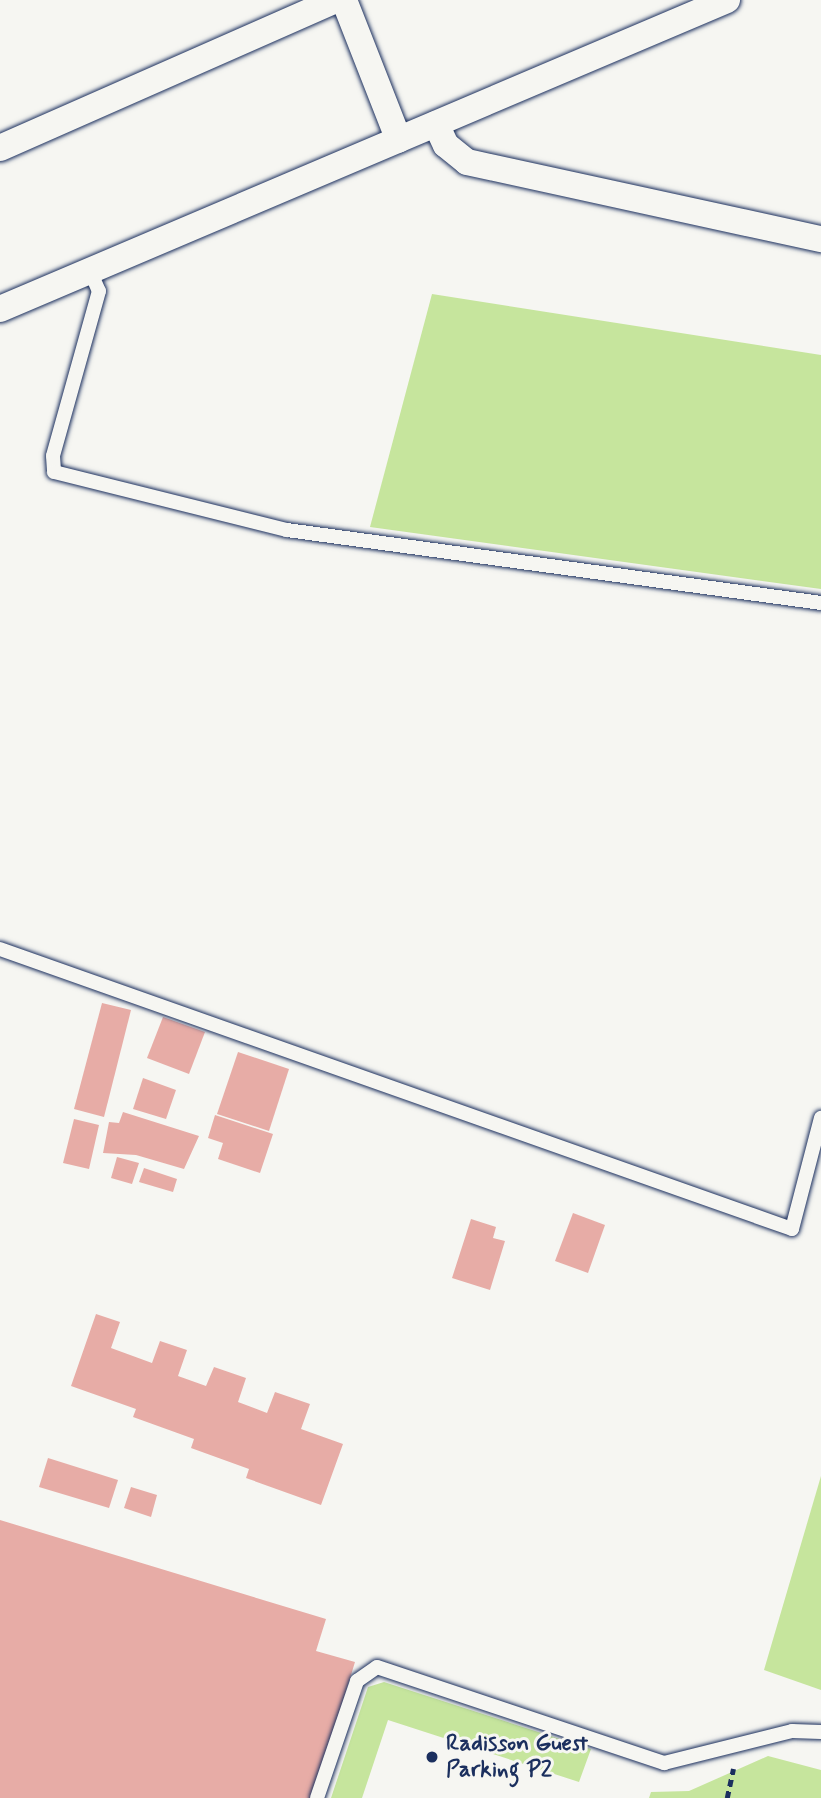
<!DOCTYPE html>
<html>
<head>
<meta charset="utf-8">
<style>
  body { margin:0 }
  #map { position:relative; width:821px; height:1798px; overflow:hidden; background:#f6f6f2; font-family:Mynerve,sans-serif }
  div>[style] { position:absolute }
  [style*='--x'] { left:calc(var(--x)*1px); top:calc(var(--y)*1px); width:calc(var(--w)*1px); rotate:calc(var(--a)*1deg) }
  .green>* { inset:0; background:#c6e59d }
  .building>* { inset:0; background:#e7aca6 }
  .path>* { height:4.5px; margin-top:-2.25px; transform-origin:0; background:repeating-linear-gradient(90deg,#1b2f5e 0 7px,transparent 0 12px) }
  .roads { filter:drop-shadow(0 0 2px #1b2f5e) drop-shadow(0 0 2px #1b2f5e) }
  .service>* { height:14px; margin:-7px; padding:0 7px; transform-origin:7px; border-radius:7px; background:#f6f6f2 }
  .minor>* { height:26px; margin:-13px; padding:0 13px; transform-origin:13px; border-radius:13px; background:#f6f6f2 }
  .dots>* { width:19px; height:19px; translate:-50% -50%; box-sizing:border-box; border:4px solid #f6f6f2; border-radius:50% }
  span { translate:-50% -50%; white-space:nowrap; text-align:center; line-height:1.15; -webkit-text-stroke:6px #f6f6f2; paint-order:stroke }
  .poi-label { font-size:23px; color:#1b2f5e; font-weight:700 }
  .left { translate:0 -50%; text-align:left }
</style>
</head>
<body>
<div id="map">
  <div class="green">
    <i style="clip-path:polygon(432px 294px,821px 355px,821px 589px,370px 527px)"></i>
    <i style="clip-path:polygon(821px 1476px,821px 1690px,764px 1670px)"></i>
    <i style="clip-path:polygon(384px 1682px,591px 1749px,579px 1782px,388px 1720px,362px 1798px,331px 1798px,368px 1687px)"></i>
    <i style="clip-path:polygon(768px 1756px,821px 1770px,821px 1798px,649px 1798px,651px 1792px,689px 1791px)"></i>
  </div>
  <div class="building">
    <i style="clip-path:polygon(102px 1003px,131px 1010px,104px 1117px,74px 1109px)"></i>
    <i style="clip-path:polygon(163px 1017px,205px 1032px,189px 1074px,147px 1058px)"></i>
    <i style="clip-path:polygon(238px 1052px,289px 1069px,269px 1131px,217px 1114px)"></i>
    <i style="clip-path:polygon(143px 1078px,176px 1090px,166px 1119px,133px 1109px)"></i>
    <i style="clip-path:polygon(123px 1112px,199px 1136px,184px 1169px,136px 1155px,103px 1153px,109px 1122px,119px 1123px)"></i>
    <i style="clip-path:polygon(215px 1115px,273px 1134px,260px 1173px,218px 1159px,223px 1143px,208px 1138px)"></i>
    <i style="clip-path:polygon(74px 1119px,99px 1125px,89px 1169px,63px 1163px)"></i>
    <i style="clip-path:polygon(117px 1157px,139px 1163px,132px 1184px,111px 1178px)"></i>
    <i style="clip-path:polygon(144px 1168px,177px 1179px,173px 1192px,139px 1182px)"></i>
    <i style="clip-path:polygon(573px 1213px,605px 1225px,588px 1273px,555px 1261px)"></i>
    <i style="clip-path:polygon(471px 1219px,496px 1227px,493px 1238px,505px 1241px,490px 1290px,452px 1278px)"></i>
    <i style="clip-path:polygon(96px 1314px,120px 1322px,111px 1348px,152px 1363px,160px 1341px,187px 1350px,178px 1376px,206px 1386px,214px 1367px,246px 1378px,238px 1402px,267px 1413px,275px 1392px,310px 1404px,301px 1429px,343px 1444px,321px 1505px,246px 1478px,249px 1469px,191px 1448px,194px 1439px,133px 1417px,136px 1409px,71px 1386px)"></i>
    <i style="clip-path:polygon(48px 1458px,118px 1480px,109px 1508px,39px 1487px)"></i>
    <i style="clip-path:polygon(131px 1487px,157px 1495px,151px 1517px,124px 1508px)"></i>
    <i style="clip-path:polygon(0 1520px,326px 1619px,316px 1651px,355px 1662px,313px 1798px,0 1798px)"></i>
  </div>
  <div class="path">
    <i style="--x:727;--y:1798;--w:30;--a:-78"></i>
  </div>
  <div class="roads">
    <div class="service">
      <i style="--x:90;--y:271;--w:22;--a:66"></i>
      <i style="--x:99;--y:291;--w:171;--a:105.6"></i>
      <i style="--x:53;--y:456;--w:16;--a:86"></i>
      <i style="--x:54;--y:472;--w:240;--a:14"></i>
      <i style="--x:287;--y:530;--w:539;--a:7.78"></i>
      <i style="--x:0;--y:949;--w:840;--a:19.47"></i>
      <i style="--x:792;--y:1229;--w:115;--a:-75.4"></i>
      <i style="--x:317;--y:1798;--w:124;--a:-71.1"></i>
      <i style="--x:357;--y:1681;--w:24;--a:-35"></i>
      <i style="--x:377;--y:1667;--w:303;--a:18.5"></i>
      <i style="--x:664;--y:1763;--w:132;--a:-14"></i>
      <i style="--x:792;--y:1731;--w:29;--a:2"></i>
    </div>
    <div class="minor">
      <i style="--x:344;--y:0;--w:150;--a:68.6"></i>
      <i style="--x:436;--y:124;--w:23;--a:65"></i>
      <i style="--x:446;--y:145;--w:27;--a:39"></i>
      <i style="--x:467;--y:162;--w:362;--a:12.3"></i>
      <i style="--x:0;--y:148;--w:366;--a:-23.8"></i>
      <i style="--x:0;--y:309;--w:790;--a:-23.03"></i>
    </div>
  </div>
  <div class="dots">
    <i style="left:432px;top:1757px;background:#1b2f5e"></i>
  </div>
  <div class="poi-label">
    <span class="left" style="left:446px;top:1757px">Radisson Guest<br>Parking P2</span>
  </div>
</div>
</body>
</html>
